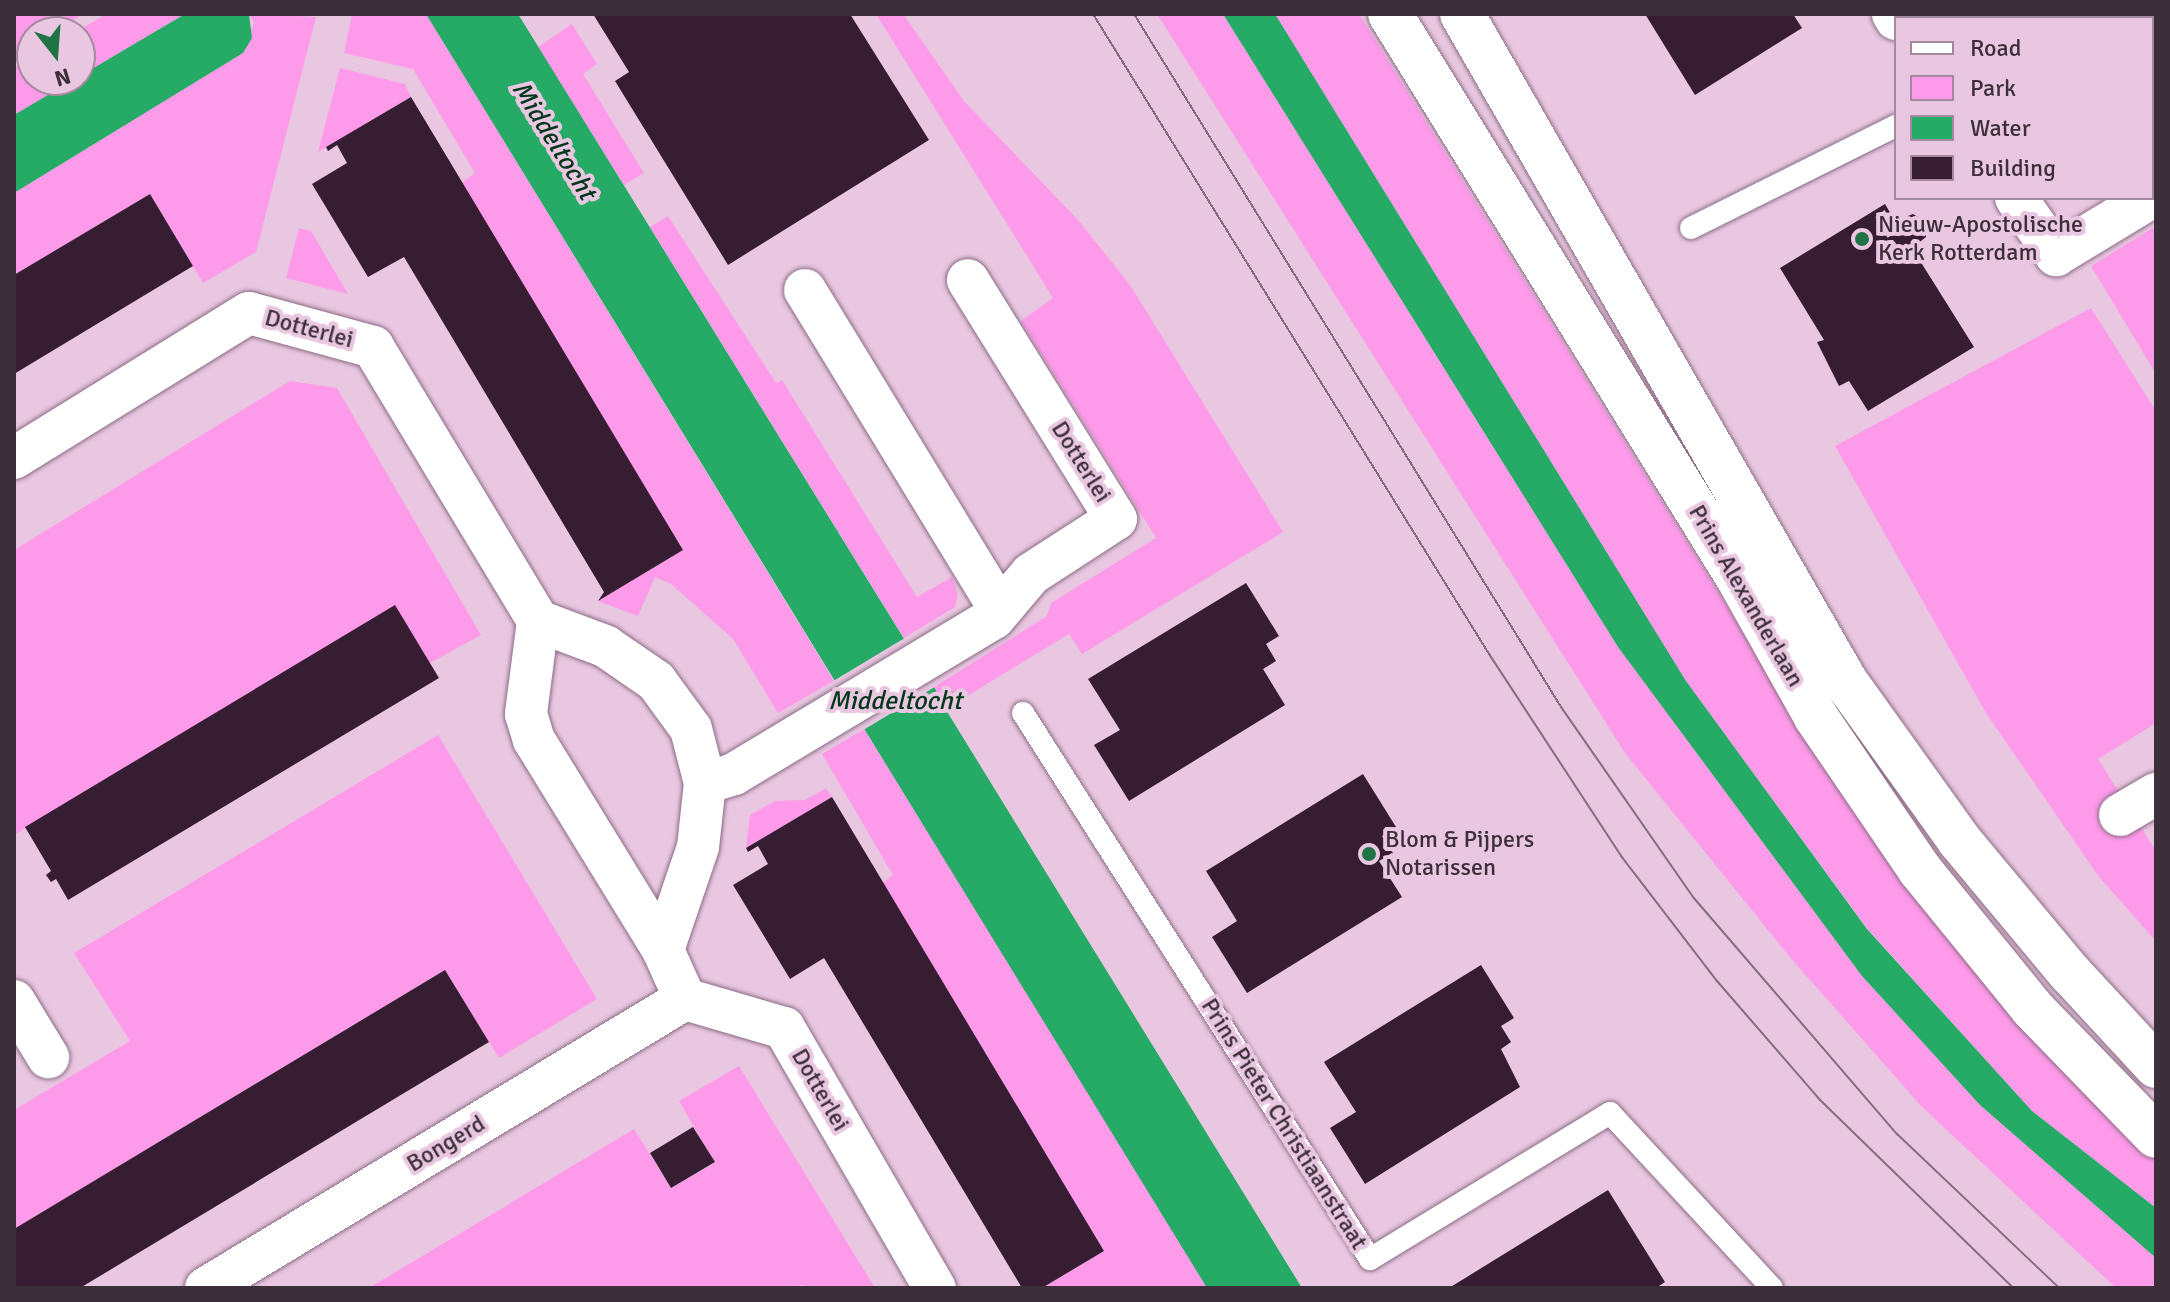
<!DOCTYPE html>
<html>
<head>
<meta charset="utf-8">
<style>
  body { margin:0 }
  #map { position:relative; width:2170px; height:1302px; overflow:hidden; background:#e9c7e1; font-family:Signika,sans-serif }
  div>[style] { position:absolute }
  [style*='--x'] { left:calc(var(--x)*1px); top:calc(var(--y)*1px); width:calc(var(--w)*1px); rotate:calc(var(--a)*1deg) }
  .green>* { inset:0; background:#fd9ae9 }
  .water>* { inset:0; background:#25ab65 }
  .pier>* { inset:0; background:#e9c7e1 }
  .building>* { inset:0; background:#361d31 }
  .roads { filter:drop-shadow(0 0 2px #8b6c84) drop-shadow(0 0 2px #8b6c84) }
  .service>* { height:22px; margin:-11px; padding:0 11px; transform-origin:11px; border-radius:11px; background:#fff }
  .minor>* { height:42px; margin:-21px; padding:0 21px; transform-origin:21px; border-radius:21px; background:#fff }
  .secondary>* { height:44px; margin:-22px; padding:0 22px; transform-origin:22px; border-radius:22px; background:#fff }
  .tram>* { height:2px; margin:-1px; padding:0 1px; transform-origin:1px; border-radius:1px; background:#836d7e }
  .dots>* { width:22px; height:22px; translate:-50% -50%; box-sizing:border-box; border:4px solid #e9c7e1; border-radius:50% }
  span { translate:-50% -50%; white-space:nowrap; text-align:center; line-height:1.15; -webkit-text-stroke:8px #e9c7e1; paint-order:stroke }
  .poi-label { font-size:24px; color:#3c2f39 }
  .left { translate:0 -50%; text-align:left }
  .street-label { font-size:24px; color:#3c2f39 }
  .water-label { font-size:26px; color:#00361a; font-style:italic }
  .frame { position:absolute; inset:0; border:16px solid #3c2f39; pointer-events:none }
  .legend { position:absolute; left:1894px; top:16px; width:260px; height:184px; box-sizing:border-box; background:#e9c7e1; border:2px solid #a48a9e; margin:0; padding:10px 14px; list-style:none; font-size:24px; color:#3c2f39 }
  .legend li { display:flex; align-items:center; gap:16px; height:40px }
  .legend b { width:40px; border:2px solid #a48a9e }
  .north { position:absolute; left:16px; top:16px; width:80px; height:80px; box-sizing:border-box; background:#e9c7e1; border:2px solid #a48a9e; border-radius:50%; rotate:163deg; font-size:22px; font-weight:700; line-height:32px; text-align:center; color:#3c2f39 }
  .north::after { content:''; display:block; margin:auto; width:28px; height:36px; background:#207345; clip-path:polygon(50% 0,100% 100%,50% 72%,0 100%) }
</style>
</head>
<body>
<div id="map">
  <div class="green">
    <i style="clip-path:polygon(14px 14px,83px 14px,54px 32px,32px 32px,32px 46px,14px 57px)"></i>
    <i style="clip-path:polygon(106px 14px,185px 14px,80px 76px,80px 32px,76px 32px)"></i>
    <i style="clip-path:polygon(249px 14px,316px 17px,256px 252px,203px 283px,150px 194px,14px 275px,14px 193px,243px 53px,254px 23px)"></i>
    <i style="clip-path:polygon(352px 14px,426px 14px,834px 681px,778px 713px,733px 639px,671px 584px,655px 577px,638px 616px,598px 601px,683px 550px,461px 183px,475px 173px,413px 69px,344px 53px)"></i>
    <i style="clip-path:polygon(876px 14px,903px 14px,964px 101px,1079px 221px,1130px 285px,1283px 532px,1082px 654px,1069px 634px,946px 709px,957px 699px,940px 697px,934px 687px,1047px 616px,1051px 603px,1156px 538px,1021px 321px,1053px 298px)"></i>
    <i style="clip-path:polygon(1157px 14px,1223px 14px,1618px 647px,1862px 976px,1980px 1105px,2156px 1258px,2156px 1288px,2116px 1288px,1922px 1107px,1788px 955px,1625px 753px)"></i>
    <i style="clip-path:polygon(1275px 14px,1359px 14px,1826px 766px,2156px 1148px,2156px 1208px,2032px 1111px,1867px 928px,1686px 681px)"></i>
    <i style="clip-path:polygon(572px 24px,597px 64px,583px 74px,644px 173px,624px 185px,538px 47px)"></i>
    <i style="clip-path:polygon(32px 58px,32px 80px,73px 80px,14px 115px,14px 68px)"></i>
    <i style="clip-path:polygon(340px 68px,405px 84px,411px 97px,318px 152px)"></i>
    <i style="clip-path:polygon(668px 216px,776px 383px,782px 380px,917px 597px,952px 577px,958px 595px,955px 607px,904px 638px,650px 227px)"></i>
    <i style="clip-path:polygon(2156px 226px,2156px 374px,2091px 266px)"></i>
    <i style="clip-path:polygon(299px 228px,311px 231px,348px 294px,286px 278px)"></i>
    <i style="clip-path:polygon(2091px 308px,2156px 411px,2156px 723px,2098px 759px,2156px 851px,2156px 941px,2099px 877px,1986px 713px,1835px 446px)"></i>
    <i style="clip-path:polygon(290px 381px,337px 388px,481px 635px,430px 663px,395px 606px,14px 835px,14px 550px)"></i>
    <i style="clip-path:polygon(864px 729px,1111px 1129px,1207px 1288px,1042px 1288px,1104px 1251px,881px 884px,893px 875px,822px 754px)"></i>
    <i style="clip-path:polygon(438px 735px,597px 999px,499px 1058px,445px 970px,14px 1229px,14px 1110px,130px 1041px,74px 953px)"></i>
    <i style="clip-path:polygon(826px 788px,832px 797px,746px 848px,750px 815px,775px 801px,805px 800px)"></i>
    <i style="clip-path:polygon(739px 1066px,875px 1288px,805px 1288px,802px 1284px,795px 1288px,369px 1288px,634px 1129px,671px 1188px,715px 1163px,679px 1101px)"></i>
  </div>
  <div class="water">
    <i style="clip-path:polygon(185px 14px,249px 14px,252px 38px,243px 53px,14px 193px,14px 115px)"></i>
    <i style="clip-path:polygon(426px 14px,518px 14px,940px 697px,952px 691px,958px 699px,946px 710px,1302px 1288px,1207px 1288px)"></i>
    <i style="clip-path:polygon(1223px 14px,1275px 14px,1686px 681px,1867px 929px,2032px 1111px,2156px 1208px,2156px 1258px,1980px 1105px,1862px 976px,1618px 647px)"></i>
  </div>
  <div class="pier">
    <i style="clip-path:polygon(908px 636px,938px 685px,860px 732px,830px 683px)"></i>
  </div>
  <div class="building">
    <i style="clip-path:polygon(593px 14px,850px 14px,929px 140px,728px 265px,615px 81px,629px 72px)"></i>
    <i style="clip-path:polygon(1645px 14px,1793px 14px,1802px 28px,1695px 95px)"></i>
    <i style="clip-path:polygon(2092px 14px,2156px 14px,2156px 117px,2152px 18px)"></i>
    <i style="clip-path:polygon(411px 97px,683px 550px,598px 601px,604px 592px,404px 257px,368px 277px,312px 184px,347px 163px,337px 145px,328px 151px,326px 147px)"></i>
    <i style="clip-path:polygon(150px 194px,193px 266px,14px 374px,14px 275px)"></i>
    <i style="clip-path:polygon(1885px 204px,1895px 221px,1913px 214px,1926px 222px,1926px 237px,1912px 248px,1974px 347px,1868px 411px,1849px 381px,1839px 386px,1817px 342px,1824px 340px,1780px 268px)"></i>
    <i style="clip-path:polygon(1246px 583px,1279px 636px,1266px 644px,1276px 661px,1263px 669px,1285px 705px,1129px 801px,1094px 745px,1120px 730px,1088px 679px)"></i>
    <i style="clip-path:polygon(395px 605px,439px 678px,68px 900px,56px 879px,51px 882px,46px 875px,51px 871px,25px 827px)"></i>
    <i style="clip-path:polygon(1363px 774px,1396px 827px,1382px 836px,1393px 853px,1379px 861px,1402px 897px,1247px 993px,1212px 937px,1237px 921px,1206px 871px)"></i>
    <i style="clip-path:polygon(832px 797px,1104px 1251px,1042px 1288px,1022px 1288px,824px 958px,790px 979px,733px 885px,768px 864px,758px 846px,748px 852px,746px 848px)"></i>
    <i style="clip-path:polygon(1481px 965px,1514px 1018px,1501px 1026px,1511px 1042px,1501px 1049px,1520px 1087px,1365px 1184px,1330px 1128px,1356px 1112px,1324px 1062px)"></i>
    <i style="clip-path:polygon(445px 970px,489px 1042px,80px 1288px,14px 1288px,14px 1229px)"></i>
    <i style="clip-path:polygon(693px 1127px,715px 1162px,671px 1188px,650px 1153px)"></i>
    <i style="clip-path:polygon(1608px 1190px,1665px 1282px,1656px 1288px,1449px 1288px)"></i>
  </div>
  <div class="roads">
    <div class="service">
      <i style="--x:1691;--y:228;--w:229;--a:-26.5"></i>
      <i style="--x:1023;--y:713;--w:647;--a:57.56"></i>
      <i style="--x:1370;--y:1259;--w:281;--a:-31.3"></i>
      <i style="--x:1610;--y:1113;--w:238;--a:47.2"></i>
    </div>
    <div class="minor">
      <i style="--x:1893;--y:14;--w:6;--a:59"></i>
      <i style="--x:2016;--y:198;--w:70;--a:54.9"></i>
      <i style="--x:2056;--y:255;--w:110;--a:-31.2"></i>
      <i style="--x:805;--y:290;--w:374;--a:58.6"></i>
      <i style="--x:14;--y:458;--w:276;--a:-31.7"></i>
      <i style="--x:249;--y:313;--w:129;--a:15.3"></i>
      <i style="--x:373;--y:347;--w:320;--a:58.9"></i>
      <i style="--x:538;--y:621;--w:72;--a:20.5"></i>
      <i style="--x:605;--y:646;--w:62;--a:34.5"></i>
      <i style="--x:656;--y:681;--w:59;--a:53.9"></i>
      <i style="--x:691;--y:729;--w:56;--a:75.5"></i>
      <i style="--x:705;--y:783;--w:64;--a:96.2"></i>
      <i style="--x:698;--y:847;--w:109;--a:108.8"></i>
      <i style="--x:663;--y:950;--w:54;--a:65.8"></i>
      <i style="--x:685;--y:999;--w:103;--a:16.3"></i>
      <i style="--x:784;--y:1028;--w:301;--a:59.9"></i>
      <i style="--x:538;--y:621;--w:94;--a:97.4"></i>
      <i style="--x:526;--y:714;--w:27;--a:73"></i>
      <i style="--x:534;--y:740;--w:246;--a:58.4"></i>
      <i style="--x:705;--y:783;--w:30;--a:-17"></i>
      <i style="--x:734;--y:774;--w:303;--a:-31"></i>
      <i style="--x:994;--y:618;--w:57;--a:-49.9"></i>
      <i style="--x:1031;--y:574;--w:101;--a:-32.9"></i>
      <i style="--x:1116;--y:519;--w:281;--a:-121.8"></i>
      <i style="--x:2120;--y:815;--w:42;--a:-30.3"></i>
      <i style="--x:14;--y:1001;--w:66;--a:58.7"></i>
      <i style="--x:206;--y:1288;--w:559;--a:-31.1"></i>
    </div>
    <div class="secondary">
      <i style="--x:1390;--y:14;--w:663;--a:58.32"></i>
      <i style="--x:1738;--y:578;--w:159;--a:60.7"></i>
      <i style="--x:1816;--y:717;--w:185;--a:55.8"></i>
      <i style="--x:1920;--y:870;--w:178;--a:50.9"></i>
      <i style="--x:2032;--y:1008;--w:178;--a:45.9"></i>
      <i style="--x:1462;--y:14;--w:771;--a:60.11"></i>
      <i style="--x:1846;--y:682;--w:194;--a:54.4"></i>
      <i style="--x:1959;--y:840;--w:173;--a:50.2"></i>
      <i style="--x:2070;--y:973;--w:127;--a:47.2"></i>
    </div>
  </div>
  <div class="tram">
    <i style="--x:1093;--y:14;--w:753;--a:58.25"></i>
    <i style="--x:1489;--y:654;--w:241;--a:56.8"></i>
    <i style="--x:1621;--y:856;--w:158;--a:52.5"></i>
    <i style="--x:1717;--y:981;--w:157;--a:49.1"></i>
    <i style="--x:1820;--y:1100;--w:269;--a:44.2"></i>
    <i style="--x:1134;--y:14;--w:814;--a:58.36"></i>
    <i style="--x:1561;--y:707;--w:231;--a:55.2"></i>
    <i style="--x:1693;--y:897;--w:313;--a:49.3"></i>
    <i style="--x:1897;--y:1134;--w:224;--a:43.5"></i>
  </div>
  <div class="dots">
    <i style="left:1862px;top:239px;background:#207345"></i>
    <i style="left:1369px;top:854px;background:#207345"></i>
  </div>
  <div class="poi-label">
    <span class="left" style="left:1878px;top:239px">Nieuw-Apostolische<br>Kerk Rotterdam</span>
    <span class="left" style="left:1385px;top:854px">Blom &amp; Pijpers<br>Notarissen</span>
  </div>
  <div class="street-label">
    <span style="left:309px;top:329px;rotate:15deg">Dotterlei</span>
    <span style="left:1081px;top:462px;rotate:58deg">Dotterlei</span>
    <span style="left:1746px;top:596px;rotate:60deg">Prins Alexanderlaan</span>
    <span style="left:820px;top:1090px;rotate:60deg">Dotterlei</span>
    <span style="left:1284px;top:1124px;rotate:58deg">Prins Pieter Christiaanstraat</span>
    <span style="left:446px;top:1144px;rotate:-31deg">Bongerd</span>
  </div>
  <div class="water-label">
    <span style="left:553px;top:141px;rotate:58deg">Middeltocht</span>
    <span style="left:895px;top:702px">Middeltocht</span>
  </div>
  <div class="frame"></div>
  <ul class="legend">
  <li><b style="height:10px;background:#fff"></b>Road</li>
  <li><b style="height:22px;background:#fd9ae9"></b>Park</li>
  <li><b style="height:22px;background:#25ab65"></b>Water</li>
  <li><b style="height:22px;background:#361d31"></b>Building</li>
  </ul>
  <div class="north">N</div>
</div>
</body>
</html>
